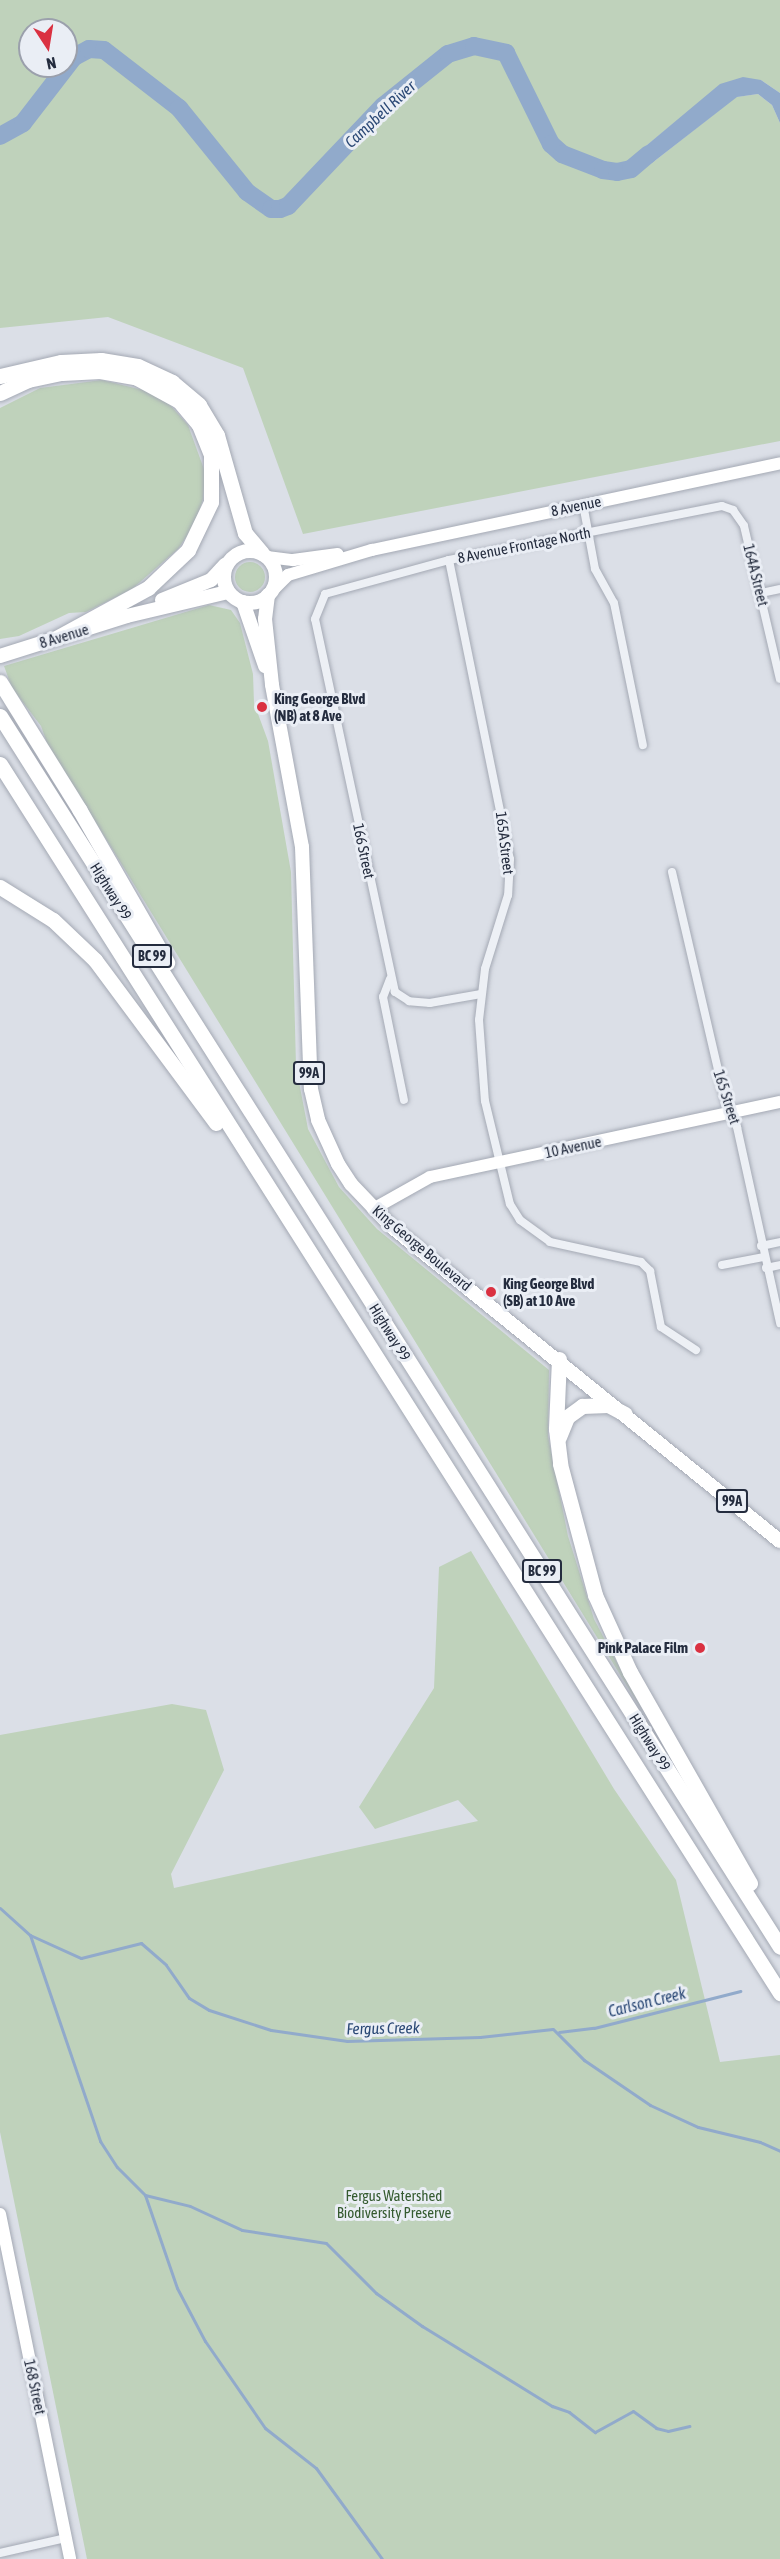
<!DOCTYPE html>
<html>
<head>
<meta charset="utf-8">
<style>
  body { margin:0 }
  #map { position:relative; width:780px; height:2559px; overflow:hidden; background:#dbdfe7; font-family:"Asap Condensed",sans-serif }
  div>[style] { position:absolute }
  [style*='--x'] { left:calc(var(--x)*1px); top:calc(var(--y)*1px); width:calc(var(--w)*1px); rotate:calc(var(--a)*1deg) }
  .green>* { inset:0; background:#bfd2bb }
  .round { border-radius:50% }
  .water>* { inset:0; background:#91aacb }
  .stream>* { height:3px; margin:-1.5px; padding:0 1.5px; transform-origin:1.5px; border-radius:1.5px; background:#91aacb }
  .river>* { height:18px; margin:-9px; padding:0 9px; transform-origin:9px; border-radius:9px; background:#91aacb }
  .roads { filter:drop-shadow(0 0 2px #a4a9b4) drop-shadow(0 0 2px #a4a9b4) }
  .street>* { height:8px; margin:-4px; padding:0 4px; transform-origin:4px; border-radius:4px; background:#edf0f5 }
  .secondary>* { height:12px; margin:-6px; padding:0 6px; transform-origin:6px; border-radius:6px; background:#fff }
  .primary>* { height:14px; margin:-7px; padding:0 7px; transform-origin:7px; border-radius:7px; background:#fff }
  .primary>.ring { margin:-7px; padding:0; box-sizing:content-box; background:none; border:14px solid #fff; border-radius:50% }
  .highway>* { height:15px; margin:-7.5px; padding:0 7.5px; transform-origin:7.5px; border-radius:7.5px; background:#fff }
  .dots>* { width:16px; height:16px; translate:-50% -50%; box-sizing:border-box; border:3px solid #eaeef5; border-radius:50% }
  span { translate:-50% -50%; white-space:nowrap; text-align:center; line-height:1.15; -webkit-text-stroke:6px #eaeef5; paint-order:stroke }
  .shield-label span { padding:2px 4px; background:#eaeef5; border:2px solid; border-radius:4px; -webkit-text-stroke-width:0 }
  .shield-label { font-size:14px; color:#242c3e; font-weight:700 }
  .street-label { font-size:15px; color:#242c3e }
  .poi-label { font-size:15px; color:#242c3e; font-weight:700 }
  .left { translate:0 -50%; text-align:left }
  .right { translate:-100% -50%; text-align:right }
  .park-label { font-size:15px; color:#355b30 }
  .water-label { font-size:16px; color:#2a4875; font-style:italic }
  .north { position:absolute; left:18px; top:18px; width:60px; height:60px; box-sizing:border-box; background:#eaeef5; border:2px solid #9ba0ac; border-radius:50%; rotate:168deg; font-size:16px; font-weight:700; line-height:24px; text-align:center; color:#242c3e }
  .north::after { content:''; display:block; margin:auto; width:21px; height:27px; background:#da3141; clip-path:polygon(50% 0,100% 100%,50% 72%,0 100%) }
</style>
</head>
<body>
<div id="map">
  <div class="green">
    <i style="clip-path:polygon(evenodd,0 0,780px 0,780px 93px,761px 80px,674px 123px,635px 155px,631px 168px,652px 163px,736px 97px,758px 94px,772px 105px,780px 123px,780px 441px,303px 534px,243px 368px,108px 317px,0 328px,0 0,30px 30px,66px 30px,66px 66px,30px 66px,30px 30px)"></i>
    <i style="clip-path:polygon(102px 380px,151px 392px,171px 406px,188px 425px,205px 472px,203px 499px,195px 524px,178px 549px,132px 589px,86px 612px,69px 613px,19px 636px,0 639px,0 408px,40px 388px)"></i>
    <i class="round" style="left:235px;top:562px;width:30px;height:30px"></i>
    <i style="clip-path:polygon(209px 605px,231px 610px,240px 623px,253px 674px,254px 703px,268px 741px,291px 872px,296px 1066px,308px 1129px,339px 1187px,377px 1229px,549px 1370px,548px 1436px,568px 1536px,594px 1619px,643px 1712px,47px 743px,41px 726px,12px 688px,4px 666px)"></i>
    <i style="clip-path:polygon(471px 1551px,614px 1789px,676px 1880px,720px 2062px,780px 2055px,780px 2559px,87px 2559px,0 2132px,0 1735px,172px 1704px,206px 1710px,224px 1770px,171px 1874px,174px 1888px,478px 1821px,458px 1800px,375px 1829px,359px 1807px,434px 1688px,439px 1567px)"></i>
  </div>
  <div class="water">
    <i style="clip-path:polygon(743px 77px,761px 80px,780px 93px,780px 123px,772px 105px,758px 94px,737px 97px,652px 163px,631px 169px,635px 155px,720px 84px)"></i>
  </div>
  <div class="stream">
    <i style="--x:0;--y:1908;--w:40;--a:42"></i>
    <i style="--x:30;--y:1935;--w:56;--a:24.3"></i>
    <i style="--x:81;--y:1958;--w:62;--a:-14"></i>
    <i style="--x:141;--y:1943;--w:33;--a:41"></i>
    <i style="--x:166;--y:1965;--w:40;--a:55.1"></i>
    <i style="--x:189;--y:1998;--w:23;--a:31"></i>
    <i style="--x:209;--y:2010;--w:65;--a:17.9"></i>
    <i style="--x:271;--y:2030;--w:77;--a:8.2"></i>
    <i style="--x:347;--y:2041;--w:133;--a:-1.7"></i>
    <i style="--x:480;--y:2037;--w:73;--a:-6.3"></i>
    <i style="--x:553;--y:2029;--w:44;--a:45"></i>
    <i style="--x:584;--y:2060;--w:80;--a:34.3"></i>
    <i style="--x:650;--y:2105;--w:53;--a:24.6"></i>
    <i style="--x:698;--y:2127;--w:64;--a:13.6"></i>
    <i style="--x:760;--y:2142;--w:22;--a:24"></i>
    <i style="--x:30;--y:1935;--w:218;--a:71.2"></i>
    <i style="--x:100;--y:2141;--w:31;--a:57"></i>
    <i style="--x:117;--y:2167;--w:40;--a:45"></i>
    <i style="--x:145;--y:2195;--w:98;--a:71"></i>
    <i style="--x:177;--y:2288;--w:60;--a:62.2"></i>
    <i style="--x:205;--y:2341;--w:106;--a:55.4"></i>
    <i style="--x:265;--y:2428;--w:65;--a:38.1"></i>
    <i style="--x:316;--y:2468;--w:112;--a:54"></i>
    <i style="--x:559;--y:2032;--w:35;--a:-7"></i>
    <i style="--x:594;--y:2028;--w:151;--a:-14.2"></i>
    <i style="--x:145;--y:2195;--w:46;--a:13.7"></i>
    <i style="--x:190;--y:2206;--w:57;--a:24.8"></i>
    <i style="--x:242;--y:2230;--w:85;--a:8.8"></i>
    <i style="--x:326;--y:2243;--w:71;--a:45"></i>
    <i style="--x:376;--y:2293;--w:57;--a:35.7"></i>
    <i style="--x:422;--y:2326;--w:153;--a:31.6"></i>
    <i style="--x:552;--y:2406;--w:18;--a:19"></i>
    <i style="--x:569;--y:2412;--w:33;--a:38"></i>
    <i style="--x:595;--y:2432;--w:43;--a:-28.9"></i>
    <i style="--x:633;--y:2411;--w:29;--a:36"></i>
    <i style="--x:656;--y:2428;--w:12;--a:14"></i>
    <i style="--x:668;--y:2431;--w:22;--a:-13"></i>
  </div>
  <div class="river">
    <i style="--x:0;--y:136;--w:26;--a:-29"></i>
    <i style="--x:23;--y:123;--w:83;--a:-52.3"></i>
    <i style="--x:74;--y:57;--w:17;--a:-28"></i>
    <i style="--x:89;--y:49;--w:15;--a:4"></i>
    <i style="--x:104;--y:50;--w:95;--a:37.7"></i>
    <i style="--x:179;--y:108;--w:108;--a:51"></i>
    <i style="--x:247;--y:192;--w:29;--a:35"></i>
    <i style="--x:271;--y:209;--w:9;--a:0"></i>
    <i style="--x:280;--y:209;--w:9;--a:-21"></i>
    <i style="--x:288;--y:206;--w:138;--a:-46.5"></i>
    <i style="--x:383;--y:106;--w:83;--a:-38.7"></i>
    <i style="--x:448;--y:54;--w:27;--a:-17"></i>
    <i style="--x:474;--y:46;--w:33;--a:12"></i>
    <i style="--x:506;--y:53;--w:102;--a:63.7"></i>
    <i style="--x:551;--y:144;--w:15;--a:42"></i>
    <i style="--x:562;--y:154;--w:44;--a:21.3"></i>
    <i style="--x:603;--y:170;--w:14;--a:8"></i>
    <i style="--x:617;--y:172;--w:14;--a:-12"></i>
    <i style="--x:631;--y:169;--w:23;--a:-40"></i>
  </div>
  <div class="roads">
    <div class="street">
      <i style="--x:583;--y:504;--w:66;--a:79.5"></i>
      <i style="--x:595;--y:569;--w:39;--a:61"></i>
      <i style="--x:614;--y:603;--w:145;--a:78.5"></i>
      <i style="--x:449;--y:560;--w:305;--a:78.5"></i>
      <i style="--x:510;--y:859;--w:36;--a:93"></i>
      <i style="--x:508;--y:895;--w:77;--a:107.3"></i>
      <i style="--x:485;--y:969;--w:51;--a:96.7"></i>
      <i style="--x:479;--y:1020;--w:81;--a:85.8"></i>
      <i style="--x:485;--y:1101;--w:106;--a:76.4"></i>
      <i style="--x:510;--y:1204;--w:19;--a:58"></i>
      <i style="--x:520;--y:1220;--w:37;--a:36"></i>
      <i style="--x:550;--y:1242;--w:93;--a:12.4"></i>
      <i style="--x:641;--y:1262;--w:13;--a:45"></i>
      <i style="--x:650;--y:1271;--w:57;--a:78.9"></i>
      <i style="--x:661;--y:1327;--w:42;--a:33.3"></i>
      <i style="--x:761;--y:593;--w:19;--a:-12"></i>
      <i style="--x:672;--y:872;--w:234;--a:76.9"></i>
      <i style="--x:725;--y:1100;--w:30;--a:66"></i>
      <i style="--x:737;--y:1127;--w:201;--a:77.6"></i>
      <i style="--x:390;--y:979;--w:19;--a:111"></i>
      <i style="--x:383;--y:997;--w:105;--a:78.5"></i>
      <i style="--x:481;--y:994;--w:52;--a:170"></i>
      <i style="--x:430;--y:1003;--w:21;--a:-175"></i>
      <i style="--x:409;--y:1001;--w:17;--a:-147"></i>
      <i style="--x:395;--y:992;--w:381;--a:-102.1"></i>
      <i style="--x:315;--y:619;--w:27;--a:-68"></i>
      <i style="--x:325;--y:594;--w:129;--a:-15.3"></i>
      <i style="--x:449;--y:560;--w:278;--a:-11.2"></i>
      <i style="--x:722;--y:506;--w:12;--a:20"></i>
      <i style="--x:733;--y:510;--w:19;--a:55"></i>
      <i style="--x:744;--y:526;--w:157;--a:76.8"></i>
      <i style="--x:761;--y:1246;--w:19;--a:-12"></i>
      <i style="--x:722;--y:1265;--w:43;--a:-10.8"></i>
      <i style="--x:766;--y:1268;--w:14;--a:-12"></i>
      <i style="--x:0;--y:2553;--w:68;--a:-12.8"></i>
    </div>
    <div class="secondary">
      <i style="--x:267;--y:557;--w:26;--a:7"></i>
      <i style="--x:293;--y:560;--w:45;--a:-7.6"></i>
      <i style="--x:272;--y:591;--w:23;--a:-45"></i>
      <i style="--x:288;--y:575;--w:88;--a:-16.6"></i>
      <i style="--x:372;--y:550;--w:417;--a:-12"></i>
      <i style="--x:373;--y:1209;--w:65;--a:-29.3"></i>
      <i style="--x:430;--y:1177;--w:358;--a:-12.1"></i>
      <i style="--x:0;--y:2214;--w:352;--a:78.5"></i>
    </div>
    <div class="primary">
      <i class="ring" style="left:224px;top:551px;width:38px;height:38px"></i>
      <i style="--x:268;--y:595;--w:24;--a:97"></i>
      <i style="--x:265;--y:619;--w:66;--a:83.9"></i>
      <i style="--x:272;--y:685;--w:165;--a:79.5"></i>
      <i style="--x:302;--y:847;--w:242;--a:87.9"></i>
      <i style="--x:311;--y:1089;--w:32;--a:77"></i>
      <i style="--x:318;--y:1120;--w:48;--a:65.6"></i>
      <i style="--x:338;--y:1164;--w:24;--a:57"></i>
      <i style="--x:351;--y:1184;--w:59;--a:46.4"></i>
      <i style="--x:392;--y:1227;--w:499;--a:39"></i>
      <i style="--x:162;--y:600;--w:53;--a:-22.2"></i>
      <i style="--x:211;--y:580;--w:21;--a:-47"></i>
      <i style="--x:243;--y:602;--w:68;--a:71"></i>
      <i style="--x:0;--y:656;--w:133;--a:-17.5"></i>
      <i style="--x:127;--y:616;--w:104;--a:-13.4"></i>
    </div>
    <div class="highway">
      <i style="--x:0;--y:376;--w:63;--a:-12.9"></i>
      <i style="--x:61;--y:362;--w:40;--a:-2.9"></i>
      <i style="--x:101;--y:360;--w:37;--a:9"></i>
      <i style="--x:138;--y:366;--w:38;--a:25"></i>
      <i style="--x:172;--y:382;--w:35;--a:40"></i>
      <i style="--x:199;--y:405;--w:35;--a:59"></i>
      <i style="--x:217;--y:435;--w:102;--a:74.1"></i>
      <i style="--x:245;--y:533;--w:26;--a:50"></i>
      <i style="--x:0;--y:393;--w:31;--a:-25"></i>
      <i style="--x:28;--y:380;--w:35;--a:-12"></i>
      <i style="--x:62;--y:373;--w:38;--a:-3"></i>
      <i style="--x:100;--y:371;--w:36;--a:10"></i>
      <i style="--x:135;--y:377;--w:50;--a:28.6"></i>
      <i style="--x:179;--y:401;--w:31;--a:50"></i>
      <i style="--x:199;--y:425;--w:32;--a:68"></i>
      <i style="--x:211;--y:455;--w:47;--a:90"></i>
      <i style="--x:211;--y:502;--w:53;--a:115.6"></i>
      <i style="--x:188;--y:550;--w:55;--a:136.5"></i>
      <i style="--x:148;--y:588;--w:102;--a:151.4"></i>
      <i style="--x:0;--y:682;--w:150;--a:58.1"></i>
      <i style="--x:79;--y:809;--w:177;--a:60.1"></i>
      <i style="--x:0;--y:716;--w:1457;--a:57.64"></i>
      <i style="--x:0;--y:764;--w:1456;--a:57.6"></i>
      <i style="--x:0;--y:887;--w:62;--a:31.9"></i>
      <i style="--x:53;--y:920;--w:58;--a:43.6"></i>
      <i style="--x:95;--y:960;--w:203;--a:53.4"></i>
      <i style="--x:559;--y:1359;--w:70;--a:92.5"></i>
      <i style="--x:556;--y:1429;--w:35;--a:83"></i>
      <i style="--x:560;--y:1464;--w:136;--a:75"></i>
      <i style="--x:595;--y:1595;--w:85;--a:65.6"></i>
      <i style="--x:630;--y:1672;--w:243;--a:60.4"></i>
      <i style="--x:559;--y:1437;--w:22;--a:-68"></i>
      <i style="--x:567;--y:1417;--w:19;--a:-36"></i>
      <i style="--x:582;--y:1406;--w:26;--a:-2"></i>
      <i style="--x:608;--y:1405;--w:19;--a:28"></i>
    </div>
  </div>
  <div class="dots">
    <i style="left:262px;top:707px;background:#da3141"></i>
    <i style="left:491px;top:1292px;background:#da3141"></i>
    <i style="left:700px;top:1648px;background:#da3141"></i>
  </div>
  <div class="shield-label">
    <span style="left:152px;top:956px">BC 99</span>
    <span style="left:309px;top:1073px">99A</span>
    <span style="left:732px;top:1501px">99A</span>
    <span style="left:542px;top:1571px">BC 99</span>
  </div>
  <div class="street-label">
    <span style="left:576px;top:506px;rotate:-12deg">8 Avenue</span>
    <span style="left:524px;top:545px;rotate:-11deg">8 Avenue Frontage North</span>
    <span style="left:756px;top:575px;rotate:76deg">164A Street</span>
    <span style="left:64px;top:636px;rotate:-17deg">8 Avenue</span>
    <span style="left:505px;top:843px;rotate:83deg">165A Street</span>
    <span style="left:364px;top:851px;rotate:78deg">166 Street</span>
    <span style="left:111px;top:891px;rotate:58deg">Highway 99</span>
    <span style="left:727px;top:1097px;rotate:72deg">165 Street</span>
    <span style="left:573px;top:1147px;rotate:-12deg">10 Avenue</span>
    <span style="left:422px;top:1248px;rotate:40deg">King George Boulevard</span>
    <span style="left:390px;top:1332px;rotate:58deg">Highway 99</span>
    <span style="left:650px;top:1742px;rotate:58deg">Highway 99</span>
    <span style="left:35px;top:2387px;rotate:78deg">168 Street</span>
  </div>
  <div class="poi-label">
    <span class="left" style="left:274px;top:707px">King George Blvd<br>(NB) at 8 Ave</span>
    <span class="left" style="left:503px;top:1292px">King George Blvd<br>(SB) at 10 Ave</span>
    <span class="right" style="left:688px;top:1648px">Pink Palace Film</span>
  </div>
  <div class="park-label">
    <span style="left:394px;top:2204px">Fergus Watershed<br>Biodiversity Preserve</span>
  </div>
  <div class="water-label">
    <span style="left:380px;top:114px;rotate:-43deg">Campbell River</span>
    <span style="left:647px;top:2002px;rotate:-14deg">Carlson Creek</span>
    <span style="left:383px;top:2028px;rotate:-1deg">Fergus Creek</span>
  </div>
  <div class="north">N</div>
</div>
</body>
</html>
